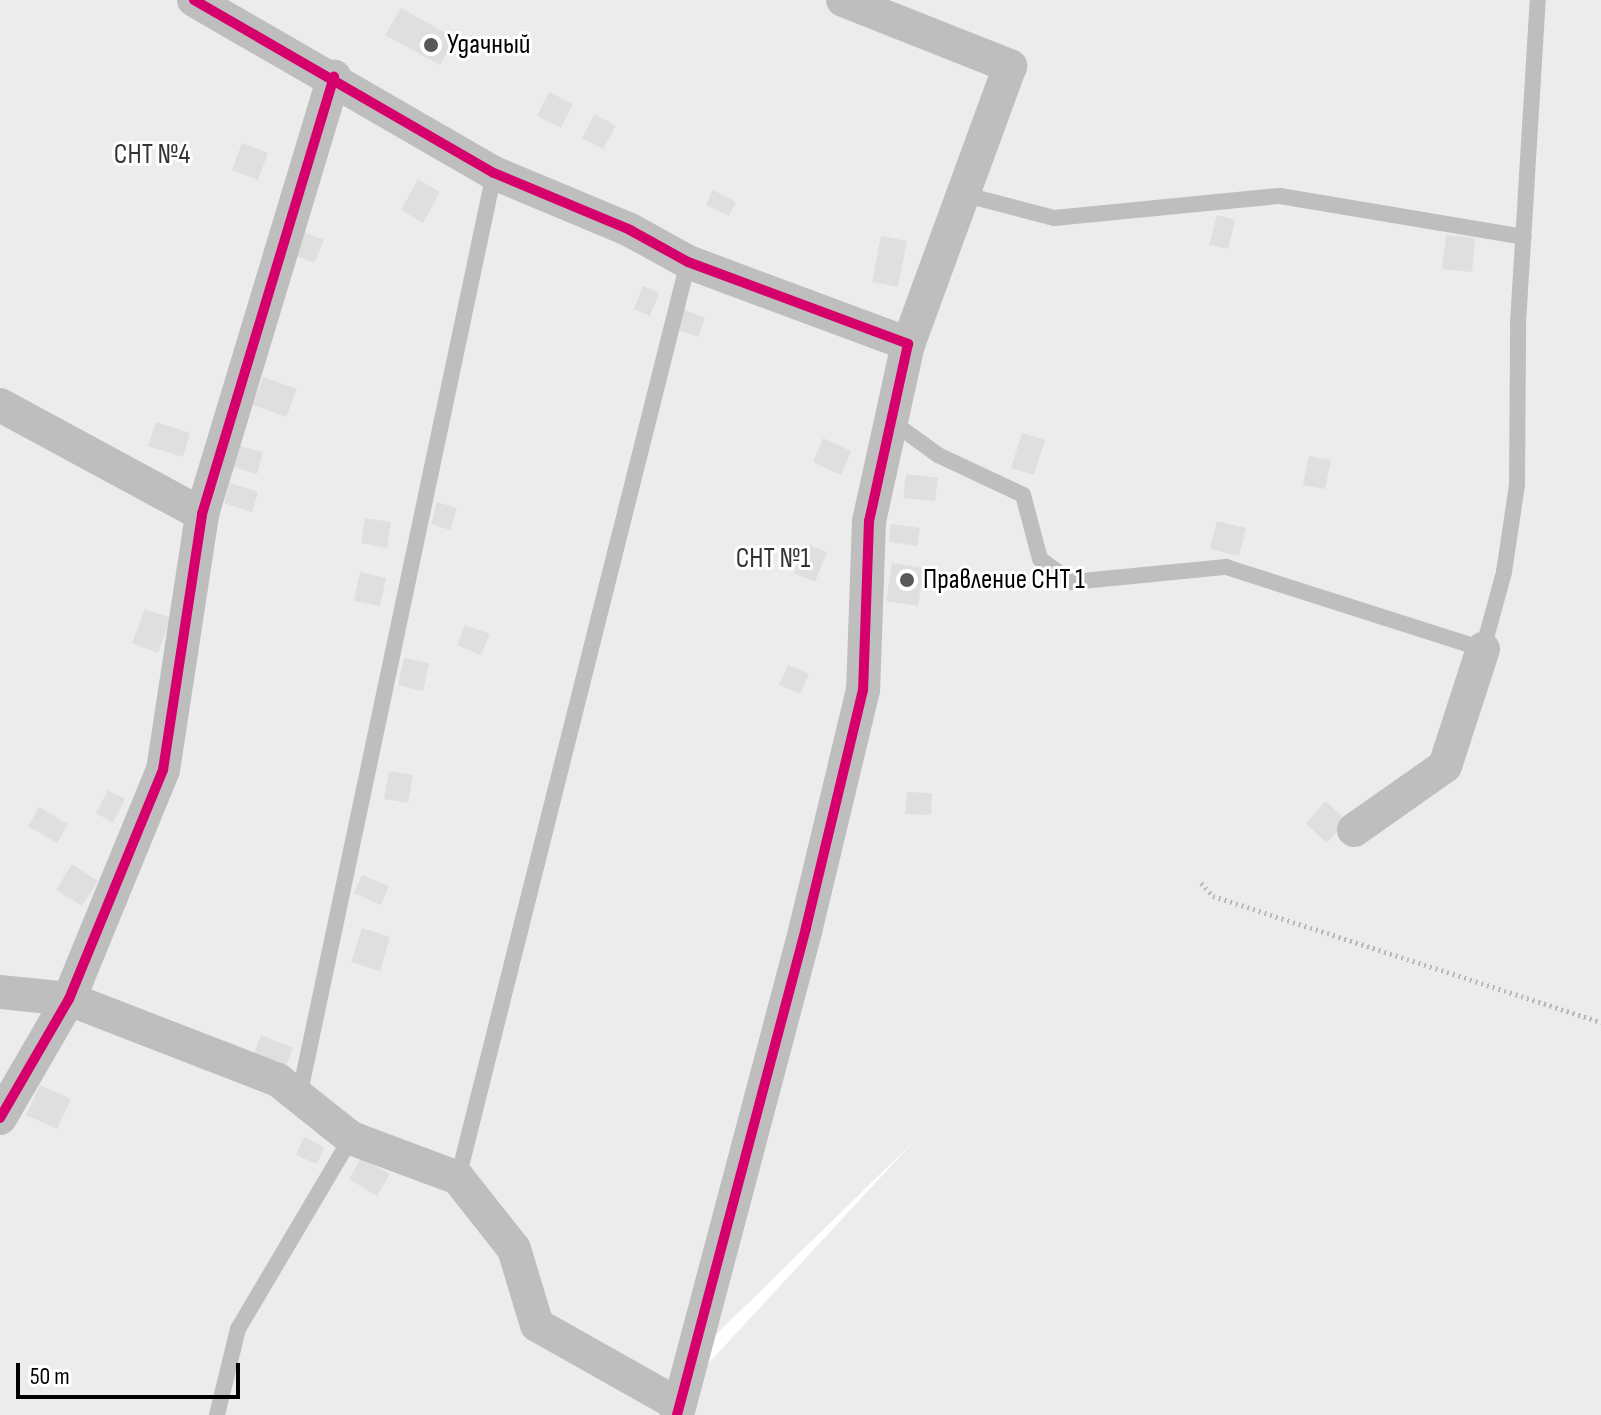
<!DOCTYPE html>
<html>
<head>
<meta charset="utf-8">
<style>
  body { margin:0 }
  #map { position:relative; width:1601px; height:1415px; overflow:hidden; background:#fff; font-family:"Sofia Sans Condensed",sans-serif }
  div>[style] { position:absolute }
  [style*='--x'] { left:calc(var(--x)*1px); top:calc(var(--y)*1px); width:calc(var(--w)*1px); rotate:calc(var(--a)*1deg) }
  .green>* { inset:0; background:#ececec }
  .building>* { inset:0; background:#dfdfdf }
  .path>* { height:5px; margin-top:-2.5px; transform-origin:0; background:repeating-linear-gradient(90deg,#b9b9b9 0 2px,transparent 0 6px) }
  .service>* { height:16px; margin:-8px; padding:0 8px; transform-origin:8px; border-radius:8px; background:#bebebe }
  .minor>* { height:34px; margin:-17px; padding:0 17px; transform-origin:17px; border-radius:17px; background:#bebebe }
  .cycleway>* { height:10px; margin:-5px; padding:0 5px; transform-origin:5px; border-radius:5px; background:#d6006c }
  .dots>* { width:22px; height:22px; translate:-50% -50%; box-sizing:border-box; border:4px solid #fff; border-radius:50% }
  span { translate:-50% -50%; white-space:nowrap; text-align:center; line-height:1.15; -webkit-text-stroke:6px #fff; paint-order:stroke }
  .poi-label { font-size:28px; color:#000 }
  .left { translate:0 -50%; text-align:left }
  .park-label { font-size:28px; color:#333 }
  .scale { position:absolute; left:16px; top:1363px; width:224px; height:36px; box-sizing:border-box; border:4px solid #000; border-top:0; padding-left:10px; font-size:24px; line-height:28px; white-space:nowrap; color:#000; -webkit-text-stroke:6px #fff; paint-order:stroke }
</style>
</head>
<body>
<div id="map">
  <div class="green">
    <i style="clip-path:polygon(0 0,1601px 0,1601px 1415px,692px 1415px,706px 1366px,915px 1140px,691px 1359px,677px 1415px,0 1415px)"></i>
  </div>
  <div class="building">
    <i style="clip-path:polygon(401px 8px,455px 38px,440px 65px,385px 35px)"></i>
    <i style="clip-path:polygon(549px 92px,573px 104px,561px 128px,537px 116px)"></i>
    <i style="clip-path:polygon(595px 114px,616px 126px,603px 149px,582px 138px)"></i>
    <i style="clip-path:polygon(242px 143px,268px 153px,258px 180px,232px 170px)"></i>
    <i style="clip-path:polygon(418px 179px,440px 192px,423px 223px,401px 210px)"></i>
    <i style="clip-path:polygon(713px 190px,736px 202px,729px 216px,706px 205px)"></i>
    <i style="clip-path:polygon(1217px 215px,1235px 220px,1228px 249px,1209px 245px)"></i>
    <i style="clip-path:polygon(304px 232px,324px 240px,314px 263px,294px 255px)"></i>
    <i style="clip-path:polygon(1446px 235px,1475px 238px,1472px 272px,1442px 269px)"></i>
    <i style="clip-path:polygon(881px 236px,907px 241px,898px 287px,872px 282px)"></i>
    <i style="clip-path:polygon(643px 286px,659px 293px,650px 316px,634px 309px)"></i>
    <i style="clip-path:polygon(680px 308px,705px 318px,698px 337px,672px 327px)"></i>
    <i style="clip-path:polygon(263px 377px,297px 389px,286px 417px,253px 405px)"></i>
    <i style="clip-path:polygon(156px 422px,190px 433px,183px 457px,148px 446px)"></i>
    <i style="clip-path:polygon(1022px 433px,1045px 440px,1034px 475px,1011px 468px)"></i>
    <i style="clip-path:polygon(823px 438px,851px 451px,841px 475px,813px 462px)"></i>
    <i style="clip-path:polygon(240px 446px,263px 452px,257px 474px,234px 467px)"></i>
    <i style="clip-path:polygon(1309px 456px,1331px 460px,1325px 489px,1303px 485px)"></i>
    <i style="clip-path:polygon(906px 474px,938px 478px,935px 501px,903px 498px)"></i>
    <i style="clip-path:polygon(230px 483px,258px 492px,252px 512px,224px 503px)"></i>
    <i style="clip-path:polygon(437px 502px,457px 508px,450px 530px,431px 524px)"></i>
    <i style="clip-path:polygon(365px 518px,391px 522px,387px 548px,361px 543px)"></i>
    <i style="clip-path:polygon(1217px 521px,1246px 528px,1239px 556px,1210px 549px)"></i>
    <i style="clip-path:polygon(891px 524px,920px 528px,917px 546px,889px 542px)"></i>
    <i style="clip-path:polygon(806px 544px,827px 552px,815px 582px,794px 573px)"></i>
    <i style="clip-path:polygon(892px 563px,924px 568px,918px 606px,886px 601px)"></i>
    <i style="clip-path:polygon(360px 572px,386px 578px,380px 606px,354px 601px)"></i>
    <i style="clip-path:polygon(145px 609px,171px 618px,158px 653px,132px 643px)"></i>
    <i style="clip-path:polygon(465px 625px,490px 634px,481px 655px,457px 645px)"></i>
    <i style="clip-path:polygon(404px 658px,429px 663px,423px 691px,398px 685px)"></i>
    <i style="clip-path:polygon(788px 665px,809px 674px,800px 694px,779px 685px)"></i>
    <i style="clip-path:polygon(389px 771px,413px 775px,408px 803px,384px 799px)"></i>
    <i style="clip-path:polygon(108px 790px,125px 799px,113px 823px,96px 813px)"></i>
    <i style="clip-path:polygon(907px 792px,932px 793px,931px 815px,905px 814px)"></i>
    <i style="clip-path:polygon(1325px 801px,1347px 820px,1327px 843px,1306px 824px)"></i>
    <i style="clip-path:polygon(39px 807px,68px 824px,57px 843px,28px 826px)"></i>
    <i style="clip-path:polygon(72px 864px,98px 881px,82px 906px,56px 890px)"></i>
    <i style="clip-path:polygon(362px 875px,389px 886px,381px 905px,354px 893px)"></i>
    <i style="clip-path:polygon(362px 928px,390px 937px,380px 971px,351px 962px)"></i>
    <i style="clip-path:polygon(261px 1035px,293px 1048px,286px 1066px,254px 1054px)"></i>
    <i style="clip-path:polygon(40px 1085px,71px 1099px,57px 1129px,26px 1115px)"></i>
    <i style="clip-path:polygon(304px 1137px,324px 1147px,317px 1164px,296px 1155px)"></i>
    <i style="clip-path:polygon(361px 1158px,390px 1174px,377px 1196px,349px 1179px)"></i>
  </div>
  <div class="path">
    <i style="--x:1201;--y:883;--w:18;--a:47"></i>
    <i style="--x:1213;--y:896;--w:408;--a:18"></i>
  </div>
  <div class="service">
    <i style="--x:966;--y:195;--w:91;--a:14.6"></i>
    <i style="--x:1054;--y:218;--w:227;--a:-5.6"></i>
    <i style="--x:1280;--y:196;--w:247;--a:9.5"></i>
    <i style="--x:894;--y:423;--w:54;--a:36"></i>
    <i style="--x:938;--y:455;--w:94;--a:25.2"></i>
    <i style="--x:1023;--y:495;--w:66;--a:75.1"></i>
    <i style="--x:1040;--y:559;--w:39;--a:36"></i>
    <i style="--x:1072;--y:582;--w:155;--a:-5.6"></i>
    <i style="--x:1226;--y:567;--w:270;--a:17.7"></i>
    <i style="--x:1483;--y:649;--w:80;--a:-74.7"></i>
    <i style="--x:1504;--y:572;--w:88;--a:-81.5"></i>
    <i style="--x:1517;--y:485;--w:162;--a:-89.6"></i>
    <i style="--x:1518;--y:323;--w:324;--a:-86.5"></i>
    <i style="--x:299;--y:1097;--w:944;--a:-78.08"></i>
    <i style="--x:458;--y:1178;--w:944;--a:-75.9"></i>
    <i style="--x:217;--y:1415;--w:89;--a:-76.3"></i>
    <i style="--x:238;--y:1329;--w:222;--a:-59.4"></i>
  </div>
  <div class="minor">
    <i style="--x:194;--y:0;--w:346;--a:30"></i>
    <i style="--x:494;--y:173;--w:147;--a:22.7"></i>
    <i style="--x:630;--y:230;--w:66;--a:28.9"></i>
    <i style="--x:688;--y:262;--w:235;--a:20.4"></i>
    <i style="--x:908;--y:344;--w:181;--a:102.4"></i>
    <i style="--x:869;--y:521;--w:169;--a:92"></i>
    <i style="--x:863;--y:690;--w:245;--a:103.5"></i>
    <i style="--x:806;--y:928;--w:504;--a:104.84"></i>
    <i style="--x:843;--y:0;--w:180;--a:21.6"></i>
    <i style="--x:1010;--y:66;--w:296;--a:110.1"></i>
    <i style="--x:0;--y:405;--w:230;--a:28.4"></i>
    <i style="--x:1354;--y:830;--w:111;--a:-35.1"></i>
    <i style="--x:1445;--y:766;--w:123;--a:-72"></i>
    <i style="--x:0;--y:992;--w:69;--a:5.8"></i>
    <i style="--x:69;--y:999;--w:224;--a:21.2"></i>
    <i style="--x:278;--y:1080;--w:93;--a:38.5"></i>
    <i style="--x:351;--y:1138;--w:114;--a:20.5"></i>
    <i style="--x:458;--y:1178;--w:90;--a:51.7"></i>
    <i style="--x:514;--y:1249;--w:79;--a:73.2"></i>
    <i style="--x:537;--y:1325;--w:163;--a:29.4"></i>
    <i style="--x:0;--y:1118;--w:138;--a:-59.9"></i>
    <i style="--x:69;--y:999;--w:248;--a:-67.7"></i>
    <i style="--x:163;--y:770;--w:259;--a:-81.3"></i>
    <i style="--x:202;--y:514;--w:457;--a:-73.2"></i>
  </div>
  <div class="cycleway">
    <i style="--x:194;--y:0;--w:346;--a:30"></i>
    <i style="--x:494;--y:173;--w:147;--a:22.7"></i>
    <i style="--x:630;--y:230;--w:66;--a:28.9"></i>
    <i style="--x:688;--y:262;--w:235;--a:20.4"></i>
    <i style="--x:908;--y:344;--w:181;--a:102.4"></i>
    <i style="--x:869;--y:521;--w:169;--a:92"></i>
    <i style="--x:863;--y:690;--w:245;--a:103.5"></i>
    <i style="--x:806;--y:928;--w:504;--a:104.84"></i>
    <i style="--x:0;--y:1118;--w:138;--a:-59.9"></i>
    <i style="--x:69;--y:999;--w:248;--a:-67.7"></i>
    <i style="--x:163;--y:770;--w:259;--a:-81.3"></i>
    <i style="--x:202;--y:514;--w:457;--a:-73.2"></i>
  </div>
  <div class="dots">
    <i style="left:431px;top:45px;background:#595959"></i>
    <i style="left:907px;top:580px;background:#595959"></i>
  </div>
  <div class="poi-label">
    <span class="left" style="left:447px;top:45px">Удачный</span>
    <span class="left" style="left:923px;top:580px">Правление СНТ 1</span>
  </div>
  <div class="park-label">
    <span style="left:152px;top:155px">СНТ №4</span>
    <span style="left:773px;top:559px">СНТ №1</span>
  </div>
  <div class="scale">50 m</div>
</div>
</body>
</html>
